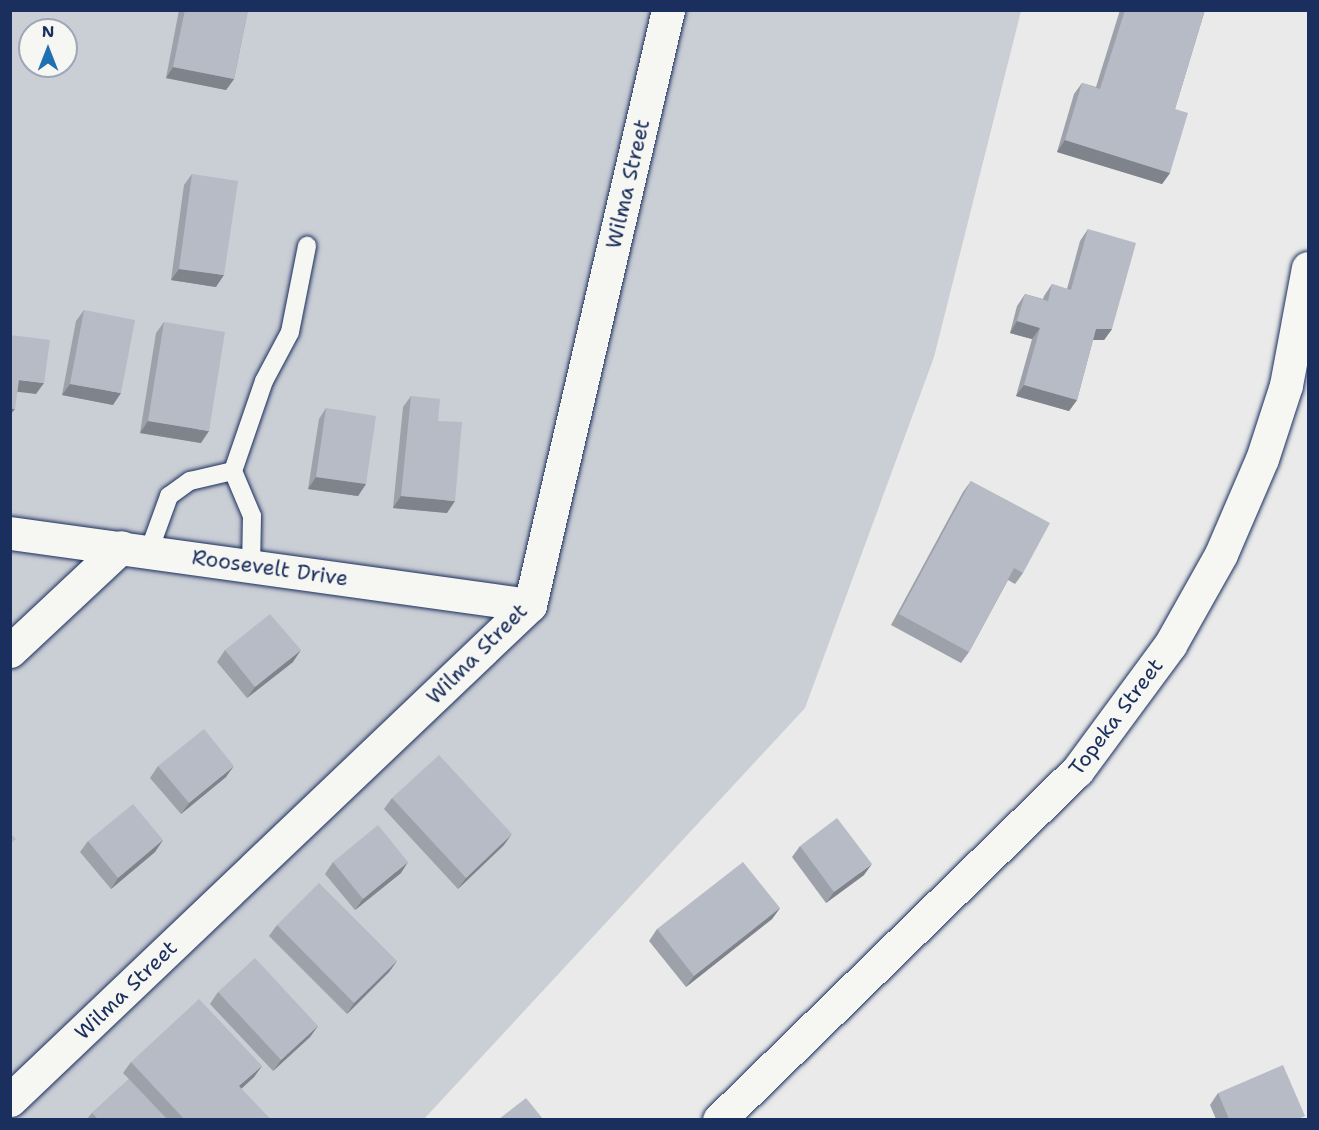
<!DOCTYPE html>
<html>
<head>
<meta charset="utf-8">
<style>
  body { margin:0 }
  #map { position:relative; width:1319px; height:1130px; overflow:hidden; background:#e9eae9; font-family:"Shantell Sans",sans-serif }
  div>[style] { position:absolute }
  [style*='--x'] { left:calc(var(--x)*1px); top:calc(var(--y)*1px); width:calc(var(--w)*1px); rotate:calc(var(--a)*1deg) }
  .green>* { inset:0; background:#caced5 }
  .roads { filter:drop-shadow(0 0 2px #1b2f5e) drop-shadow(0 0 2px #1b2f5e) }
  .service>* { height:18px; margin:-9px; padding:0 9px; transform-origin:9px; border-radius:9px; background:#f6f6f2 }
  .minor>* { height:33px; margin:-16.5px; padding:0 16.5px; transform-origin:16.5px; border-radius:16.5px; background:#f6f6f2 }
  .tertiary>* { height:33px; margin:-16.5px; padding:0 16.5px; transform-origin:16.5px; border-radius:16.5px; background:#f6f6f2 }
  .wall>* { inset:0; background:#9da1aa }
  .shaded-wall>* { inset:0; background:#7f838b }
  .building>* { inset:0; background:#b6bbc6 }
  span { translate:-50% -50%; white-space:nowrap; text-align:center; line-height:1.15; -webkit-text-stroke:4.5px #f6f6f2; paint-order:stroke }
  .street-label { font-size:21px; color:#1b2f5e }
  .frame { position:absolute; inset:0; border:12px solid #1b2f5e; pointer-events:none }
  .north { position:absolute; left:18px; top:18px; width:60px; height:60px; box-sizing:border-box; background:#f6f6f2; border:2px solid #9ea6b7; border-radius:50%; rotate:0deg; font-size:16px; font-weight:700; line-height:24px; text-align:center; color:#1b2f5e }
  .north::after { content:''; display:block; margin:auto; width:21px; height:27px; background:#1f6fb2; clip-path:polygon(50% 0,100% 100%,50% 72%,0 100%) }
</style>
</head>
<body>
<div id="map">
  <div class="green">
    <i style="clip-path:polygon(evenodd,10px 11px,1021px 11px,934px 357px,805px 708px,424px 1119px,11px 1119px,10px 11px,30px 30px,66px 30px,66px 66px,30px 66px,30px 30px)"></i>
  </div>
  <div class="roads">
    <div class="service">
      <i style="--x:233;--y:471;--w:49;--a:67.1"></i>
      <i style="--x:252;--y:516;--w:50;--a:91.1"></i>
      <i style="--x:149;--y:551;--w:59;--a:-70"></i>
      <i style="--x:169;--y:496;--w:26;--a:-36"></i>
      <i style="--x:190;--y:481;--w:44;--a:-13.1"></i>
      <i style="--x:233;--y:471;--w:95;--a:-71"></i>
      <i style="--x:264;--y:381;--w:55;--a:-62"></i>
      <i style="--x:290;--y:332;--w:88;--a:-78.8"></i>
    </div>
    <div class="minor">
      <i style="--x:10;--y:533;--w:525;--a:7.88"></i>
      <i style="--x:10;--y:651;--w:152;--a:-43.1"></i>
      <i style="--x:10;--y:1100;--w:718;--a:-43.59"></i>
      <i style="--x:530;--y:605;--w:611;--a:-76.94"></i>
    </div>
    <div class="tertiary">
      <i style="--x:719;--y:1120;--w:500;--a:-44.3"></i>
      <i style="--x:1077;--y:771;--w:157;--a:-53.6"></i>
      <i style="--x:1170;--y:645;--w:104;--a:-60.7"></i>
      <i style="--x:1221;--y:554;--w:103;--a:-66.7"></i>
      <i style="--x:1262;--y:459;--w:78;--a:-72"></i>
      <i style="--x:1286;--y:385;--w:119;--a:-79.4"></i>
    </div>
  </div>
  <div class="wall">
    <i style="clip-path:polygon(179px 10px,248px 10px,234px 79px,226px 90px,166px 78px)"></i>
    <i style="clip-path:polygon(1120px 10px,1205px 10px,1175px 109px,1170px 173px,1162px 184px,1057px 152px,1074px 94px,1082px 83px,1096px 87px)"></i>
    <i style="clip-path:polygon(192px 174px,216px 287px,171px 280px,184px 185px)"></i>
    <i style="clip-path:polygon(1088px 229px,1112px 329px,1104px 340px,1093px 340px,1077px 400px,1069px 411px,1016px 396px,1032px 339px,1010px 333px,1017px 306px,1025px 294px,1043px 299px,1044px 296px,1052px 284px,1067px 289px,1080px 241px)"></i>
    <i style="clip-path:polygon(84px 310px,113px 405px,62px 395px,76px 321px)"></i>
    <i style="clip-path:polygon(164px 322px,201px 443px,140px 433px,156px 333px)"></i>
    <i style="clip-path:polygon(411px 396px,447px 513px,393px 508px,403px 407px)"></i>
    <i style="clip-path:polygon(326px 408px,366px 484px,358px 496px,308px 489px,319px 419px)"></i>
    <i style="clip-path:polygon(971px 481px,1023px 573px,1015px 584px,1008px 580px,969px 652px,961px 663px,891px 625px,963px 492px)"></i>
    <i style="clip-path:polygon(225px 650px,293px 662px,247px 698px,217px 662px)"></i>
    <i style="clip-path:polygon(158px 766px,226px 777px,181px 814px,150px 778px)"></i>
    <i style="clip-path:polygon(392px 798px,504px 845px,458px 889px,384px 809px)"></i>
    <i style="clip-path:polygon(163px 840px,155px 852px,111px 889px,80px 852px,88px 841px)"></i>
    <i style="clip-path:polygon(800px 846px,864px 875px,826px 903px,792px 857px)"></i>
    <i style="clip-path:polygon(333px 862px,401px 873px,355px 910px,325px 874px)"></i>
    <i style="clip-path:polygon(780px 908px,772px 919px,686px 987px,649px 941px,657px 929px)"></i>
    <i style="clip-path:polygon(277px 925px,397px 961px,389px 972px,347px 1014px,269px 936px)"></i>
    <i style="clip-path:polygon(218px 992px,318px 1026px,310px 1037px,273px 1071px,210px 1004px)"></i>
    <i style="clip-path:polygon(131px 1062px,262px 1066px,254px 1077px,241px 1089px,270px 1119px,87px 1119px,92px 1113px,129px 1079px,123px 1073px)"></i>
    <i style="clip-path:polygon(1218px 1093px,1303px 1119px,1216px 1119px,1210px 1105px)"></i>
  </div>
  <div class="shaded-wall">
    <i style="clip-path:polygon(173px 67px,234px 79px,226px 90px,166px 78px)"></i>
    <i style="clip-path:polygon(1065px 140px,1170px 173px,1162px 184px,1057px 152px)"></i>
    <i style="clip-path:polygon(179px 269px,224px 275px,216px 287px,171px 280px)"></i>
    <i style="clip-path:polygon(1017px 321px,1040px 328px,1032px 339px,1010px 333px)"></i>
    <i style="clip-path:polygon(1096px 329px,1112px 329px,1104px 340px,1088px 340px)"></i>
    <i style="clip-path:polygon(19px 380px,44px 383px,36px 394px,11px 391px)"></i>
    <i style="clip-path:polygon(70px 384px,121px 393px,113px 405px,62px 395px)"></i>
    <i style="clip-path:polygon(1024px 385px,1077px 400px,1069px 411px,1016px 396px)"></i>
    <i style="clip-path:polygon(10px 408px,15px 409px,10px 415px)"></i>
    <i style="clip-path:polygon(148px 421px,209px 431px,201px 443px,140px 433px)"></i>
    <i style="clip-path:polygon(316px 477px,366px 484px,358px 496px,308px 489px)"></i>
    <i style="clip-path:polygon(401px 496px,455px 501px,447px 513px,393px 508px)"></i>
    <i style="clip-path:polygon(301px 650px,293px 662px,247px 698px,255px 687px)"></i>
    <i style="clip-path:polygon(234px 766px,226px 777px,181px 814px,189px 803px)"></i>
    <i style="clip-path:polygon(512px 834px,504px 845px,458px 889px,466px 878px)"></i>
    <i style="clip-path:polygon(163px 840px,155px 852px,111px 889px,118px 878px)"></i>
    <i style="clip-path:polygon(408px 862px,401px 873px,355px 910px,363px 899px)"></i>
    <i style="clip-path:polygon(872px 864px,864px 875px,826px 903px,834px 892px)"></i>
    <i style="clip-path:polygon(780px 908px,772px 919px,686px 987px,694px 976px)"></i>
    <i style="clip-path:polygon(397px 961px,389px 972px,347px 1014px,354px 1003px)"></i>
    <i style="clip-path:polygon(318px 1026px,310px 1037px,273px 1071px,281px 1060px)"></i>
    <i style="clip-path:polygon(262px 1066px,254px 1077px,231px 1098px,239px 1086px)"></i>
  </div>
  <div class="building">
    <i style="clip-path:polygon(185px 10px,248px 10px,234px 79px,173px 67px)"></i>
    <i style="clip-path:polygon(1125px 10px,1205px 10px,1175px 109px,1188px 113px,1170px 173px,1065px 140px,1082px 83px,1100px 89px)"></i>
    <i style="clip-path:polygon(192px 174px,238px 181px,224px 275px,179px 269px)"></i>
    <i style="clip-path:polygon(1088px 229px,1136px 243px,1112px 329px,1096px 329px,1077px 400px,1024px 385px,1040px 328px,1017px 321px,1025px 294px,1048px 301px,1052px 284px,1071px 290px)"></i>
    <i style="clip-path:polygon(84px 310px,135px 320px,121px 393px,70px 384px)"></i>
    <i style="clip-path:polygon(164px 322px,225px 332px,209px 431px,148px 421px)"></i>
    <i style="clip-path:polygon(10px 335px,50px 340px,44px 383px,19px 380px,15px 409px,10px 408px)"></i>
    <i style="clip-path:polygon(411px 396px,440px 399px,438px 421px,462px 422px,455px 501px,401px 496px)"></i>
    <i style="clip-path:polygon(326px 408px,376px 416px,366px 484px,316px 477px)"></i>
    <i style="clip-path:polygon(971px 481px,1050px 523px,1023px 573px,1014px 568px,969px 652px,899px 614px)"></i>
    <i style="clip-path:polygon(270px 614px,301px 650px,255px 687px,225px 650px)"></i>
    <i style="clip-path:polygon(204px 729px,234px 766px,189px 803px,158px 766px)"></i>
    <i style="clip-path:polygon(439px 755px,512px 834px,466px 878px,392px 798px)"></i>
    <i style="clip-path:polygon(133px 804px,163px 840px,118px 878px,88px 841px)"></i>
    <i style="clip-path:polygon(837px 818px,872px 864px,834px 892px,800px 846px)"></i>
    <i style="clip-path:polygon(378px 825px,408px 862px,363px 899px,333px 862px)"></i>
    <i style="clip-path:polygon(10px 833px,16px 839px,10px 844px)"></i>
    <i style="clip-path:polygon(743px 862px,780px 908px,694px 976px,657px 929px)"></i>
    <i style="clip-path:polygon(319px 883px,397px 961px,354px 1003px,277px 925px)"></i>
    <i style="clip-path:polygon(255px 958px,318px 1026px,281px 1060px,218px 992px)"></i>
    <i style="clip-path:polygon(199px 999px,262px 1066px,239px 1086px,270px 1119px,184px 1119px,131px 1062px)"></i>
    <i style="clip-path:polygon(1283px 1065px,1305px 1116px,1298px 1119px,1229px 1119px,1218px 1093px)"></i>
    <i style="clip-path:polygon(129px 1079px,167px 1119px,98px 1119px,92px 1113px)"></i>
    <i style="clip-path:polygon(526px 1098px,543px 1119px,499px 1119px)"></i>
  </div>
  <div class="street-label">
    <span style="left:628px;top:184px;rotate:-77deg">Wilma Street</span>
    <span style="left:270px;top:568px;rotate:8deg">Roosevelt Drive</span>
    <span style="left:477px;top:654px;rotate:-45deg">Wilma Street</span>
    <span style="left:1116px;top:717px;rotate:-53deg">Topeka Street</span>
    <span style="left:126px;top:990px;rotate:-44deg">Wilma Street</span>
  </div>
  <div class="frame"></div>
  <div class="north">N</div>
</div>
</body>
</html>
